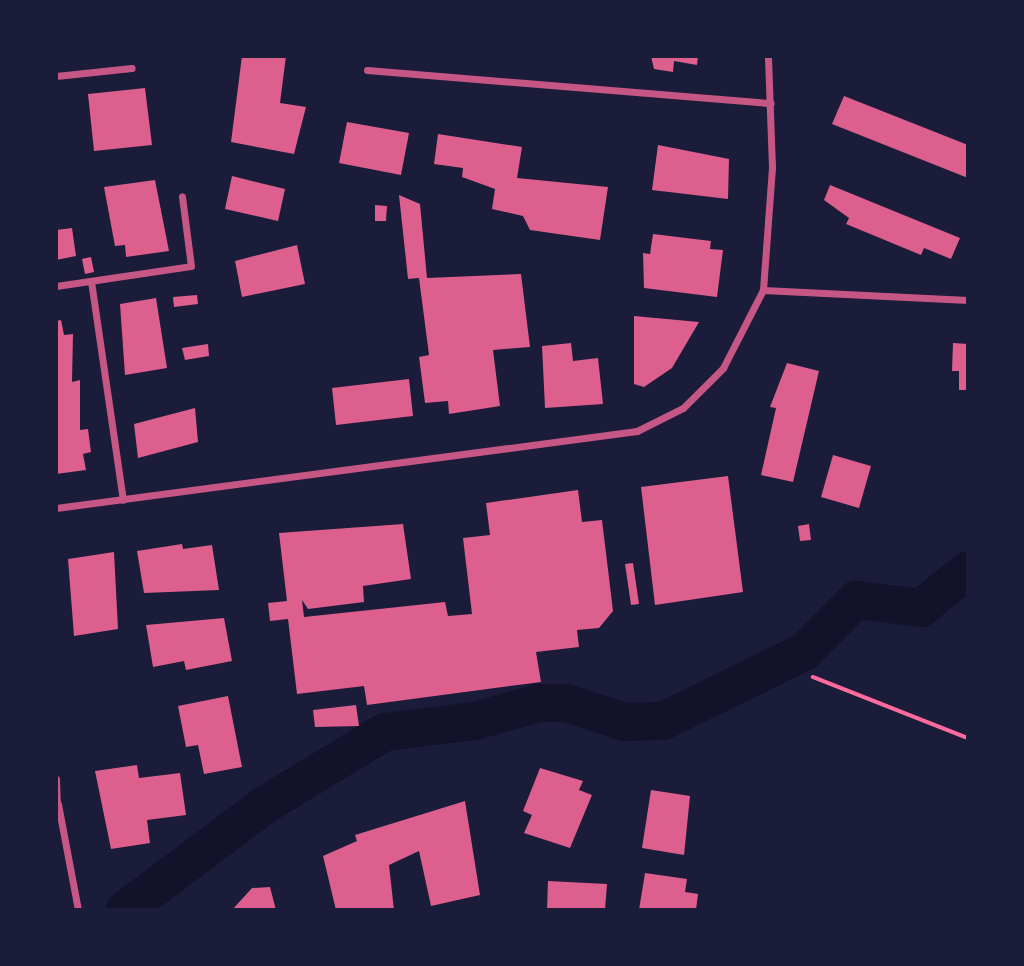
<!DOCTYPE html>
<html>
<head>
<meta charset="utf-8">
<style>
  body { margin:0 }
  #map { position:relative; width:1024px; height:966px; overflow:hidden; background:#1b1b3a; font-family:"Work Sans",sans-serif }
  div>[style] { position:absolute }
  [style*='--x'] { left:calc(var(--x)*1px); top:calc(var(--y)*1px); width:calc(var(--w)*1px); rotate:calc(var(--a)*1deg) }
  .river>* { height:38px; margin:-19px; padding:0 19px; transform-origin:19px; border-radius:19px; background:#12122b }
  .building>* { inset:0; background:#dd5f8e }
  .path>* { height:3.5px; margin:-1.75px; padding:0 1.75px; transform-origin:1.75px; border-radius:1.75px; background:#ff6b9d }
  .minor>* { height:7px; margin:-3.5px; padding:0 3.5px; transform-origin:3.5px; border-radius:3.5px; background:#c65784 }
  span { translate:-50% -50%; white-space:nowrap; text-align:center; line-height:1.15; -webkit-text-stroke:5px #1b1b3a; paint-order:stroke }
  .frame { position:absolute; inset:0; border:58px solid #1b1b3a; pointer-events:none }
</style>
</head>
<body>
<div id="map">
  <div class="river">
    <i style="--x:125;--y:910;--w:176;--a:-36.9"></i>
    <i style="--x:266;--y:804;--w:139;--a:-31.2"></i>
    <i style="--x:385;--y:732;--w:91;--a:-7"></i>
    <i style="--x:475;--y:721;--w:66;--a:-15.9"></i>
    <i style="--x:538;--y:703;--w:28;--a:0"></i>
    <i style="--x:566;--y:703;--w:62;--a:17.9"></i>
    <i style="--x:625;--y:722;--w:38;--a:-2"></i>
    <i style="--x:663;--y:721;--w:157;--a:-26.1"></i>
    <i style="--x:804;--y:652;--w:74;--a:-45"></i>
    <i style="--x:856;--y:600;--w:65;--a:7"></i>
    <i style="--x:921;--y:608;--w:60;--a:-39"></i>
  </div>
  <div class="building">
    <i style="clip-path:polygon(242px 56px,286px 56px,280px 103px,306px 107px,294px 154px,231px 142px)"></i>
    <i style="clip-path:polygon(651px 56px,698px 56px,697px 65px,674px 61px,673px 72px,654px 69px)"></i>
    <i style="clip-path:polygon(145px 88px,152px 145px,94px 151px,88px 94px)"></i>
    <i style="clip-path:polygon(844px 96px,968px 145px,968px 178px,832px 124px)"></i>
    <i style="clip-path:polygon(347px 122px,409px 133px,401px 175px,339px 163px)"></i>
    <i style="clip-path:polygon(438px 134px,522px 147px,517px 178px,608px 187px,600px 240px,530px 230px,523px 216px,492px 209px,495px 189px,462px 177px,463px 168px,434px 164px)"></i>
    <i style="clip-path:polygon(658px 145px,729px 159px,728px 199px,652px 190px)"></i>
    <i style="clip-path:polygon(232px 176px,285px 189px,278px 221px,225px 209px)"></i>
    <i style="clip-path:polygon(155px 180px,169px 251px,126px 257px,125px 245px,115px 246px,104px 187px)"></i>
    <i style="clip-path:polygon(830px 185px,960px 238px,951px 259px,924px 248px,921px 255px,846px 224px,849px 218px,824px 200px)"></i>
    <i style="clip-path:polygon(399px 195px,420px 204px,427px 278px,521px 274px,530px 347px,493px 350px,500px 406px,449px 414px,448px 401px,425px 403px,419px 357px,429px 355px,419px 278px,408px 279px)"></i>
    <i style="clip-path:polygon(375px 205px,387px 206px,386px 221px,375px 221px)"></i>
    <i style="clip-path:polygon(72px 228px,76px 256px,56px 260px,56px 230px)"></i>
    <i style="clip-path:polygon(653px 234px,711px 241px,710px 249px,723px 250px,717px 297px,644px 288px,643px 253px,650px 254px)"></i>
    <i style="clip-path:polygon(297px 245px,305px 284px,242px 297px,235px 261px)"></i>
    <i style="clip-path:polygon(91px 257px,94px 272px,85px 274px,82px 259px)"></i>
    <i style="clip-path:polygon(197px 295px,198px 304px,174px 307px,173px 297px)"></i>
    <i style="clip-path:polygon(156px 298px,167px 368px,125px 375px,120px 304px)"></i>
    <i style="clip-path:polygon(634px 316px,699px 322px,672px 368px,644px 387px,634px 384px)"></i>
    <i style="clip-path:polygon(61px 320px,64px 335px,73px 334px,72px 382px,80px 380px,80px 430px,88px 429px,91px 452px,83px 454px,86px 470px,56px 474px,56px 321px)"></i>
    <i style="clip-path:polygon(571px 343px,573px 361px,598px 358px,603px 404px,545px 408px,542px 346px)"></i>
    <i style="clip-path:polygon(953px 343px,968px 344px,968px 390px,959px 390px,959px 371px,952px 371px)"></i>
    <i style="clip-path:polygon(208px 344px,209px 356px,185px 360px,182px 348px)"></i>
    <i style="clip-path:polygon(787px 363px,819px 371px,793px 482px,761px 475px,776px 408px,770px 407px)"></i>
    <i style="clip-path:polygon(409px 379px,413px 416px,336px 425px,332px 388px)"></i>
    <i style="clip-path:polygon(195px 408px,198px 442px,138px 458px,134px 424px)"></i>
    <i style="clip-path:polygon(833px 455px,871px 466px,859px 508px,821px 497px)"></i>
    <i style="clip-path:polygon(728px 476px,743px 592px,655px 605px,641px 487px)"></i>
    <i style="clip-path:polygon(578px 490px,582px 522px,602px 520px,613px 611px,599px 628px,577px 630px,579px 647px,536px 652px,541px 682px,367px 705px,364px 686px,297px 694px,288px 619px,270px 621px,268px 603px,287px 601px,279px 533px,403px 524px,411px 579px,363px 586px,364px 602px,308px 609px,302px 600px,304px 617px,445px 602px,448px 616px,472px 614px,463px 538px,490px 535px,486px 503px)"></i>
    <i style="clip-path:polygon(809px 524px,811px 540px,800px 541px,798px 526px)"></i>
    <i style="clip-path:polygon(182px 544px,183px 549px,212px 545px,219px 590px,144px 593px,137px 551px)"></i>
    <i style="clip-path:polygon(114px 552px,118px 629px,74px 636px,68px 559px)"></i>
    <i style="clip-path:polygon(633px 563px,639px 604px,631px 605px,625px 564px)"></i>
    <i style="clip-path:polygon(224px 618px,232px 661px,186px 670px,184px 661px,153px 667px,146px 625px)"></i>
    <i style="clip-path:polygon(228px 696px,242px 767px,204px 774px,198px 745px,186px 747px,178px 706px)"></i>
    <i style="clip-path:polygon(356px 705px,359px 726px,315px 727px,313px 710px)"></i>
    <i style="clip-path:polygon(137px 765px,139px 778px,180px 773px,186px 815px,147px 820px,150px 843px,111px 849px,95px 771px)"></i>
    <i style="clip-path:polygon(540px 768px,583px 781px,579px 790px,592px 795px,570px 848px,524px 833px,532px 815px,523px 811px)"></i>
    <i style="clip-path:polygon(651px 790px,690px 796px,684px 855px,642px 848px)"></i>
    <i style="clip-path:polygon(465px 801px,480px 895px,431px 906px,419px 851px,389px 865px,394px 910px,336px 910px,323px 856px,357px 841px,355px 835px)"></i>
    <i style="clip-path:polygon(645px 873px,687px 879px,685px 892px,698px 894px,696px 910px,639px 910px)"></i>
    <i style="clip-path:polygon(548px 881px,607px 884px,605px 910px,547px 910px)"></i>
    <i style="clip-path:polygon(270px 887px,276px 910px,232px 910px,252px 888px)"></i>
  </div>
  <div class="path">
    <i style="--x:813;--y:677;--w:167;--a:21.5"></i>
  </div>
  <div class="minor">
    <i style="--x:367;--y:70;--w:405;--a:4.7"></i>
    <i style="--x:56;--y:76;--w:76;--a:-6"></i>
    <i style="--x:91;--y:281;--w:221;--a:81.7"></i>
    <i style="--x:56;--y:286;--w:136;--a:-8.4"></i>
    <i style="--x:191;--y:266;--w:70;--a:-97.4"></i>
    <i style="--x:763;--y:290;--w:205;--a:2.8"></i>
    <i style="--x:56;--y:508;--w:586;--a:-7.55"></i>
    <i style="--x:637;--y:431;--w:51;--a:-26.6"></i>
    <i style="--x:683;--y:408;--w:57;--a:-45"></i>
    <i style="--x:723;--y:368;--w:88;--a:-62.9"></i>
    <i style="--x:763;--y:290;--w:123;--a:-85.8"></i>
    <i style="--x:772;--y:167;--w:111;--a:-92.1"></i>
    <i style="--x:56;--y:779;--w:27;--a:88"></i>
    <i style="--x:58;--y:804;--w:108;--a:79.3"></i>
  </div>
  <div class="frame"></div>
</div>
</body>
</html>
